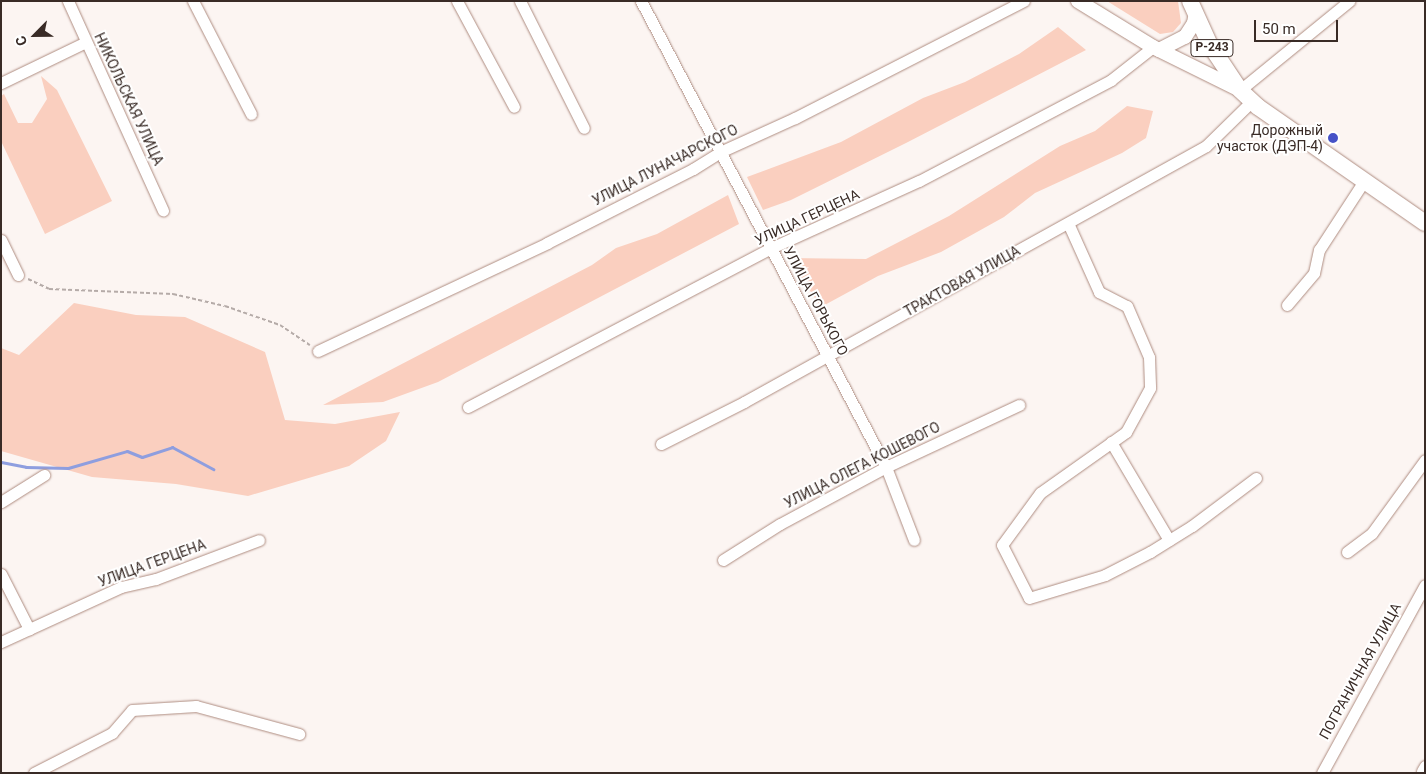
<!DOCTYPE html>
<html>
<head>
<meta charset="utf-8">
<style>
  body { margin:0 }
  #map { position:relative; width:1426px; height:774px; overflow:hidden; background:#fcf5f2; font-family:Roboto,sans-serif }
  div>[style] { position:absolute }
  [style*='--x'] { left:calc(var(--x)*1px); top:calc(var(--y)*1px); width:calc(var(--w)*1px); rotate:calc(var(--a)*1deg) }
  .green>* { inset:0; background:#facfbf }
  .stream>* { height:3px; margin:-1.5px; padding:0 1.5px; transform-origin:1.5px; border-radius:1.5px; background:#8e9edf }
  .path>* { height:2px; margin-top:-1px; transform-origin:0; background:repeating-linear-gradient(90deg,#b5aba8 0 4px,transparent 0 6.5px) }
  .roads { filter:drop-shadow(0 0 1px #ae8c80) drop-shadow(0 0 1px #ae8c80) }
  .minor>* { height:11px; margin:-5.5px; padding:0 5.5px; transform-origin:5.5px; border-radius:5.5px; background:#fff }
  .major>* { height:14px; margin:-7px; padding:0 7px; transform-origin:7px; border-radius:7px; background:#fff }
  .highway>* { height:16px; margin:-8px; padding:0 8px; transform-origin:8px; border-radius:8px; background:#fff }
  .dots>* { width:14px; height:14px; translate:-50% -50%; box-sizing:border-box; border:2px solid #fff; border-radius:50% }
  span { translate:-50% -50%; white-space:nowrap; text-align:center; line-height:1.15; -webkit-text-stroke:4px #fff; paint-order:stroke }
  .shield-label span { padding:1px 4px; background:#fff; border:1px solid; border-radius:4px; -webkit-text-stroke-width:0 }
  .shield-label { font-size:12px; color:#392b26; font-weight:700 }
  .street-label { font-size:14px; color:#392b26 }
  .poi-label { font-size:14px; color:#392b26 }
  .right { translate:-100% -50%; text-align:right }
  .frame { position:absolute; inset:0; border:2px solid #392b26; pointer-events:none }
  .north { position:absolute; left:10px; top:10px; width:50px; height:50px; -webkit-text-stroke:4px #fff; paint-order:stroke; rotate:247deg; font-size:14px; font-weight:700; line-height:20px; text-align:center; color:#392b26 }
  .north::after { content:''; display:block; margin:auto; width:18px; height:22px; background:#392b26; clip-path:polygon(50% 0,100% 100%,50% 72%,0 100%) }
  .scale { position:absolute; left:1254px; top:20px; width:84px; height:22px; box-sizing:border-box; border:2px solid #392b26; border-top:0; padding-left:6px; font-size:15px; line-height:18px; white-space:nowrap; color:#392b26; -webkit-text-stroke:4px #fff; paint-order:stroke }
</style>
</head>
<body>
<div id="map">
  <div class="green">
    <i style="clip-path:polygon(1107px 1px,1178px 1px,1181px 23px,1173px 32px,1160px 34px)"></i>
    <i style="clip-path:polygon(1058px 27px,1086px 50px,906px 143px,791px 200px,763px 210px,747px 177px,841px 142px,923px 98px,965px 82px,1019px 54px)"></i>
    <i style="clip-path:polygon(41px 76px,57px 90px,112px 201px,45px 234px,1px 141px,1px 96px,4px 94px,18px 123px,32px 123px,47px 99px)"></i>
    <i style="clip-path:polygon(1127px 106px,1153px 111px,1146px 138px,1122px 153px,1035px 193px,1004px 217px,941px 252px,878px 276px,821px 307px,788px 258px,866px 259px,949px 216px,1060px 146px,1095px 131px)"></i>
    <i style="clip-path:polygon(728px 195px,739px 224px,438px 382px,383px 402px,323px 405px,592px 265px,616px 248px,657px 234px)"></i>
    <i style="clip-path:polygon(74px 303px,136px 315px,185px 317px,265px 352px,285px 420px,335px 424px,400px 412px,386px 441px,349px 466px,248px 496px,176px 484px,92px 477px,1px 451px,1px 348px,19px 355px)"></i>
  </div>
  <div class="stream">
    <i style="--x:1;--y:462;--w:25;--a:11"></i>
    <i style="--x:26;--y:467;--w:42;--a:1.4"></i>
    <i style="--x:68;--y:468;--w:61;--a:-16.1"></i>
    <i style="--x:127;--y:451;--w:16;--a:22"></i>
    <i style="--x:142;--y:457;--w:32;--a:-18"></i>
    <i style="--x:172;--y:447;--w:47;--a:28.2"></i>
  </div>
  <div class="path">
    <i style="--x:28;--y:279;--w:23;--a:25"></i>
    <i style="--x:49;--y:289;--w:124;--a:2.3"></i>
    <i style="--x:173;--y:294;--w:53;--a:13"></i>
    <i style="--x:225;--y:306;--w:58;--a:19.1"></i>
    <i style="--x:280;--y:325;--w:36;--a:34"></i>
  </div>
  <div class="roads">
    <div class="minor">
      <i style="--x:68;--y:1;--w:230;--a:65.6"></i>
      <i style="--x:193;--y:1;--w:127;--a:62.8"></i>
      <i style="--x:457;--y:1;--w:120;--a:61.7"></i>
      <i style="--x:520;--y:1;--w:142;--a:63.3"></i>
      <i style="--x:641;--y:1;--w:526;--a:62.27"></i>
      <i style="--x:886;--y:467;--w:78;--a:69"></i>
      <i style="--x:1;--y:83;--w:94;--a:-25.8"></i>
      <i style="--x:1240;--y:90;--w:141;--a:-39.2"></i>
      <i style="--x:1068;--y:223;--w:76;--a:65.8"></i>
      <i style="--x:1099;--y:292;--w:31;--a:27"></i>
      <i style="--x:1127;--y:306;--w:56;--a:66.7"></i>
      <i style="--x:1149;--y:357;--w:31;--a:88"></i>
      <i style="--x:1150;--y:388;--w:50;--a:118.6"></i>
      <i style="--x:1126;--y:432;--w:105;--a:144.7"></i>
      <i style="--x:1040;--y:493;--w:64;--a:126.2"></i>
      <i style="--x:1002;--y:545;--w:59;--a:63"></i>
      <i style="--x:1029;--y:598;--w:79;--a:-16.8"></i>
      <i style="--x:1105;--y:575;--w:51;--a:-27.1"></i>
      <i style="--x:1150;--y:552;--w:49;--a:-31.8"></i>
      <i style="--x:1192;--y:526;--w:80;--a:-36.9"></i>
      <i style="--x:1;--y:240;--w:39;--a:64"></i>
      <i style="--x:1287;--y:305;--w:42;--a:-49.8"></i>
      <i style="--x:1314;--y:273;--w:24;--a:-78"></i>
      <i style="--x:1319;--y:250;--w:82;--a:-56.9"></i>
      <i style="--x:318;--y:351;--w:253;--a:-25.2"></i>
      <i style="--x:547;--y:243;--w:164;--a:-26.9"></i>
      <i style="--x:693;--y:169;--w:32;--a:-32"></i>
      <i style="--x:720;--y:152;--w:82;--a:-24.4"></i>
      <i style="--x:795;--y:118;--w:257;--a:-27.1"></i>
      <i style="--x:468;--y:407;--w:342;--a:-27.7"></i>
      <i style="--x:771;--y:248;--w:162;--a:-24.4"></i>
      <i style="--x:919;--y:181;--w:217;--a:-27.7"></i>
      <i style="--x:1111;--y:80;--w:53;--a:-38.2"></i>
      <i style="--x:1111;--y:442;--w:114;--a:59.4"></i>
      <i style="--x:661;--y:444;--w:93;--a:-26.8"></i>
      <i style="--x:744;--y:402;--w:528;--a:-28.99"></i>
      <i style="--x:1206;--y:146;--w:64;--a:-44.4"></i>
      <i style="--x:1;--y:502;--w:51;--a:-32.1"></i>
      <i style="--x:1347;--y:552;--w:31;--a:-37"></i>
      <i style="--x:1372;--y:533;--w:90;--a:-54"></i>
      <i style="--x:723;--y:560;--w:67;--a:-32.3"></i>
      <i style="--x:780;--y:524;--w:120;--a:-28.3"></i>
      <i style="--x:886;--y:467;--w:147;--a:-25"></i>
      <i style="--x:1;--y:574;--w:62;--a:63"></i>
      <i style="--x:1;--y:642;--w:132;--a:-24.6"></i>
      <i style="--x:121;--y:587;--w:36;--a:-13"></i>
      <i style="--x:156;--y:579;--w:110;--a:-20.7"></i>
      <i style="--x:1422;--y:771;--w:6;--a:-59"></i>
      <i style="--x:34;--y:773;--w:88;--a:-27.1"></i>
      <i style="--x:112;--y:733;--w:30;--a:-49"></i>
      <i style="--x:132;--y:710;--w:64;--a:-3.6"></i>
      <i style="--x:196;--y:706;--w:107;--a:15.2"></i>
      <i style="--x:1322;--y:773;--w:214;--a:-61.3"></i>
    </div>
    <div class="major">
      <i style="--x:1078;--y:1;--w:88;--a:31.5"></i>
      <i style="--x:1153;--y:47;--w:97;--a:26.3"></i>
      <i style="--x:1159;--y:50;--w:29;--a:-27"></i>
      <i style="--x:1185;--y:37;--w:17;--a:-57"></i>
      <i style="--x:1194;--y:23;--w:10;--a:-79"></i>
    </div>
    <div class="highway">
      <i style="--x:1190;--y:1;--w:48;--a:65.6"></i>
      <i style="--x:1210;--y:45;--w:54;--a:56.3"></i>
      <i style="--x:1240;--y:90;--w:25;--a:43"></i>
      <i style="--x:1258;--y:107;--w:203;--a:34.8"></i>
    </div>
  </div>
  <div class="dots">
    <i style="left:1333px;top:138px;background:#4652c7"></i>
  </div>
  <div class="shield-label">
    <span style="left:1212px;top:48px">Р-243</span>
  </div>
  <div class="street-label">
    <span style="left:129px;top:99px;rotate:65deg">НИКОЛЬСКАЯ УЛИЦА</span>
    <span style="left:665px;top:165px;rotate:-27deg">УЛИЦА ЛУНАЧАРСКОГО</span>
    <span style="left:807px;top:217px;rotate:-25deg">УЛИЦА ГЕРЦЕНА</span>
    <span style="left:962px;top:281px;rotate:-29deg">ТРАКТОВАЯ УЛИЦА</span>
    <span style="left:816px;top:301px;rotate:62deg">УЛИЦА ГОРЬКОГО</span>
    <span style="left:862px;top:465px;rotate:-27deg">УЛИЦА ОЛЕГА КОШЕВОГО</span>
    <span style="left:152px;top:563px;rotate:-20deg">УЛИЦА ГЕРЦЕНА</span>
    <span style="left:1360px;top:671px;rotate:-61deg">ПОГРАНИЧНАЯ УЛИЦА</span>
  </div>
  <div class="poi-label">
    <span class="right" style="left:1323px;top:138px">Дорожный<br>участок (ДЭП-4)</span>
  </div>
  <div class="frame"></div>
  <div class="north">С</div>
  <div class="scale">50 m</div>
</div>
</body>
</html>
